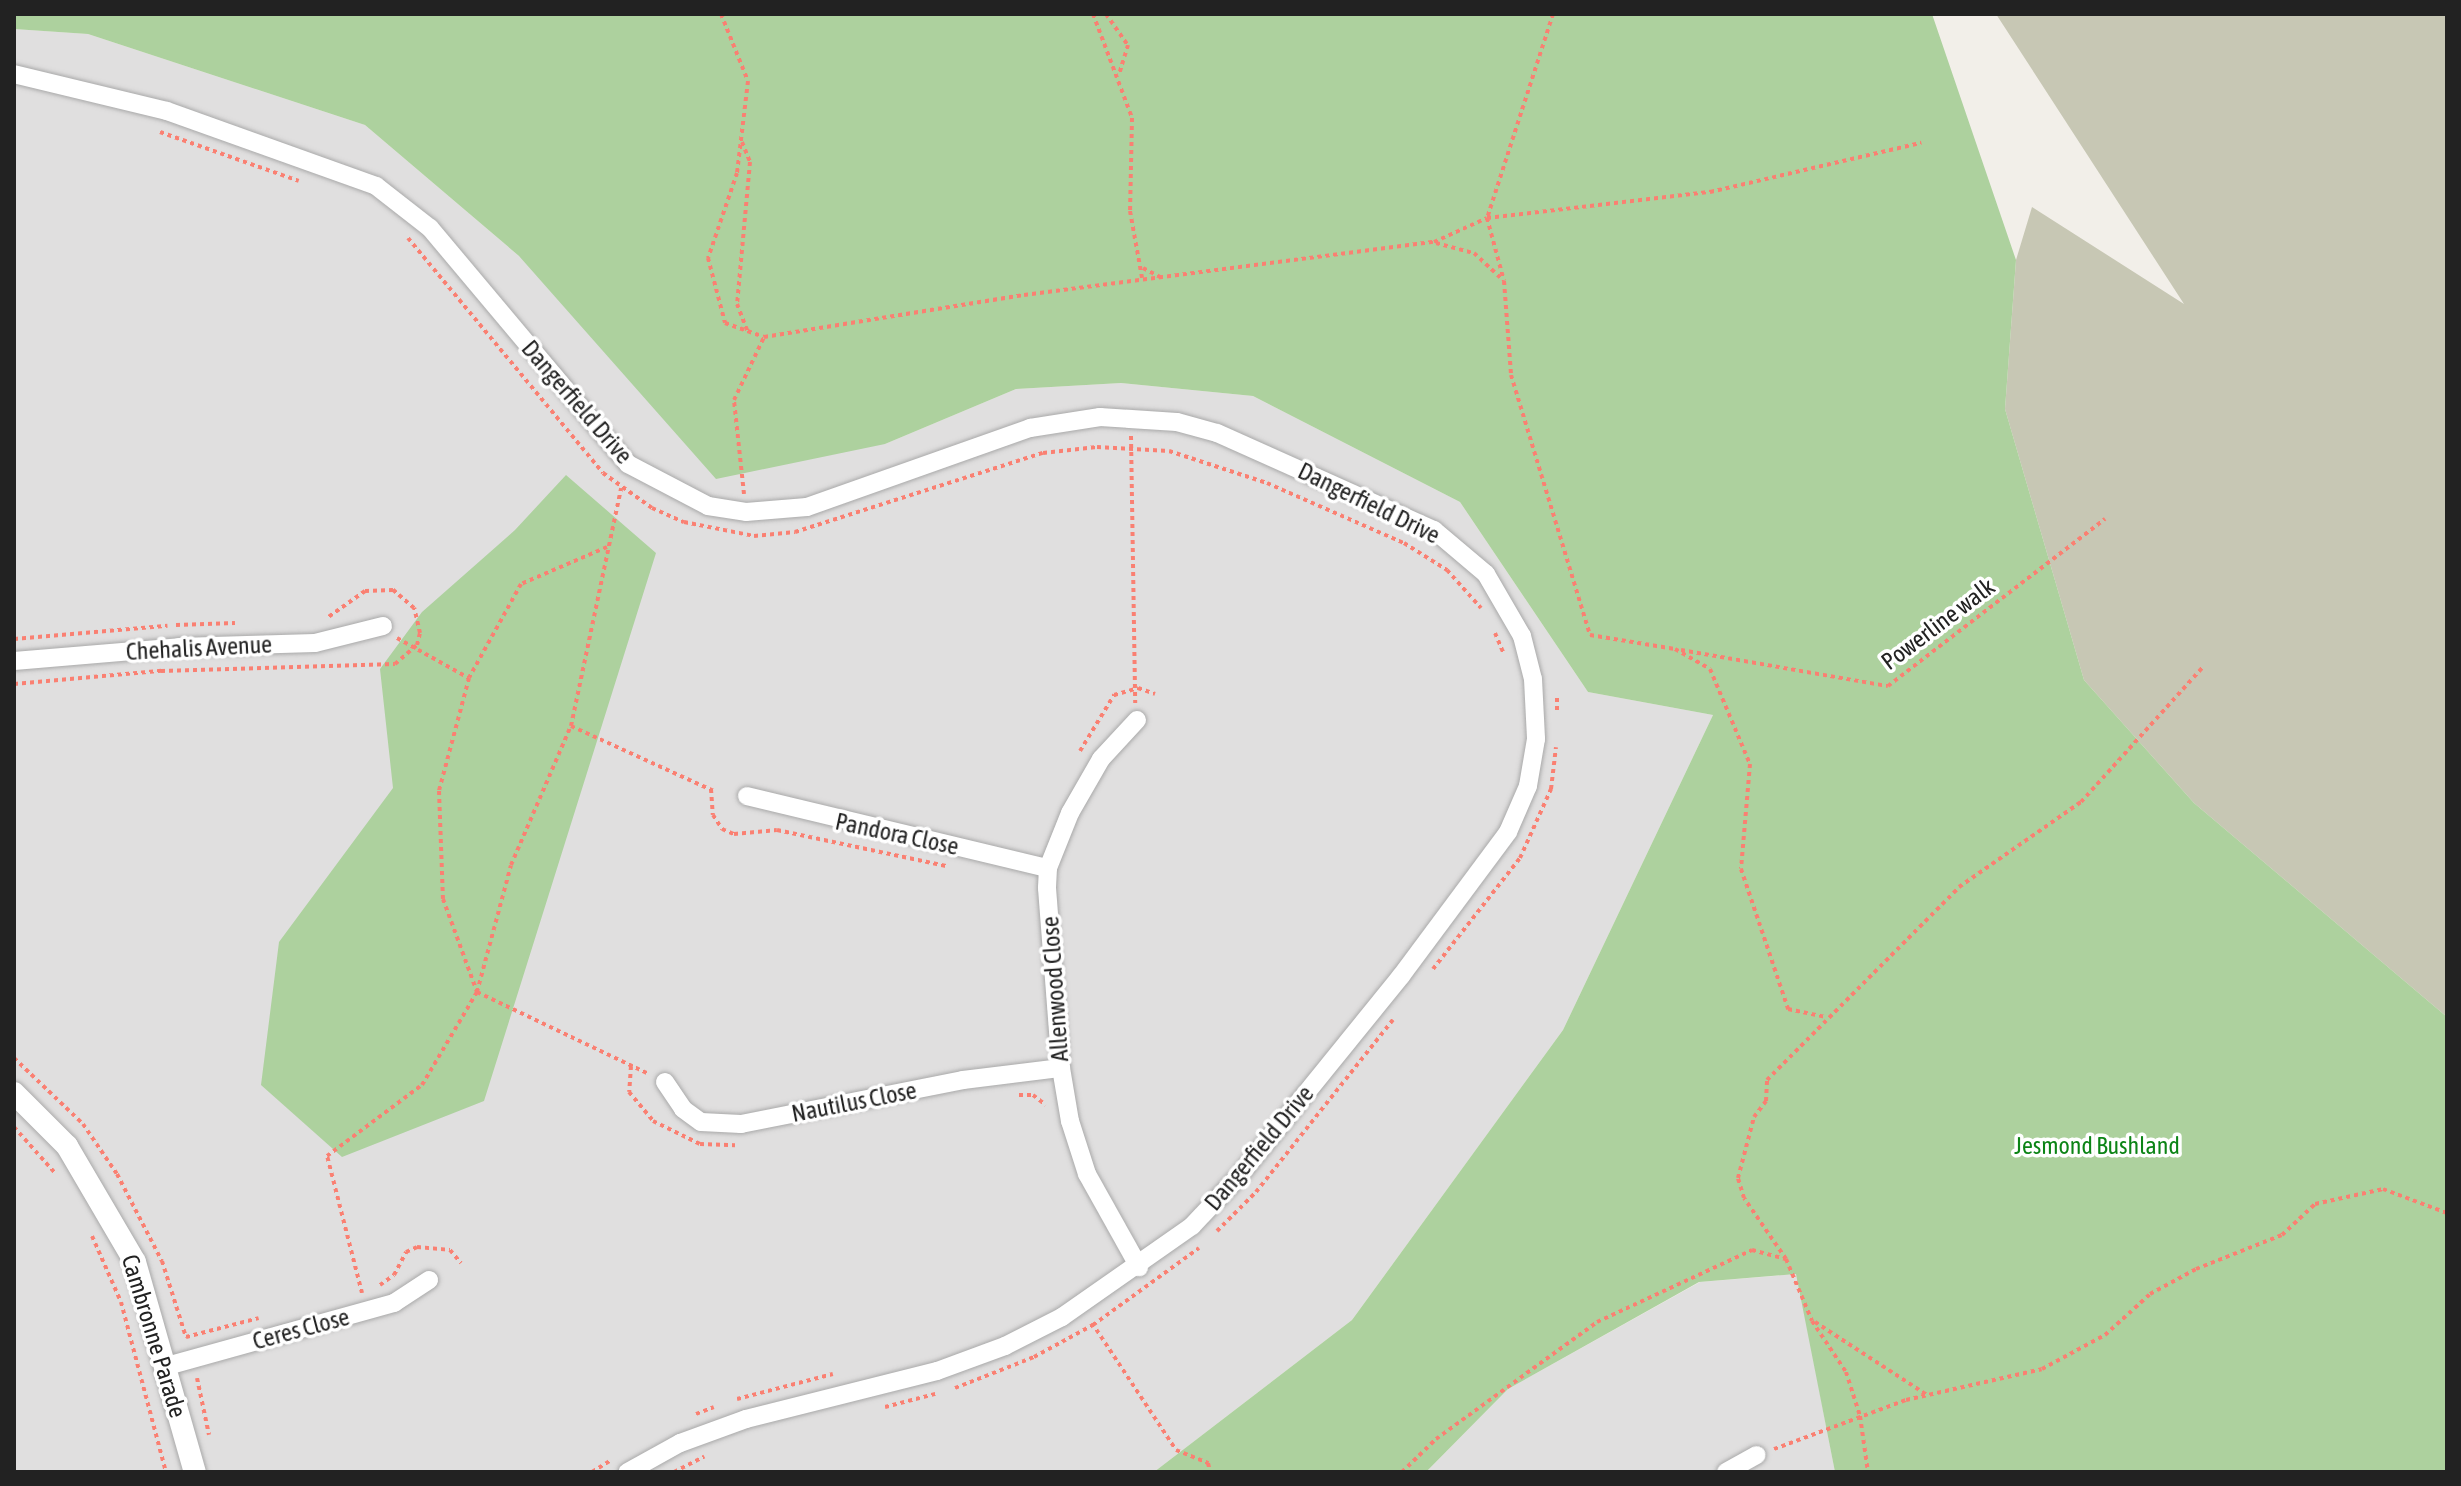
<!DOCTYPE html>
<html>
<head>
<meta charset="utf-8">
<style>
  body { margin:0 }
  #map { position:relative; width:2461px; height:1486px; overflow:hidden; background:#f2efe9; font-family:"Asap Condensed",sans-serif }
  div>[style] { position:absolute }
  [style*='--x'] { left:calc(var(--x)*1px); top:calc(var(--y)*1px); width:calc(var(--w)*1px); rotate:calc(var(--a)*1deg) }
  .residential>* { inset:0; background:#e0dfdf }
  .construction>* { inset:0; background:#c7c7b4 }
  .forest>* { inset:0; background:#add19e }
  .path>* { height:4px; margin-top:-2px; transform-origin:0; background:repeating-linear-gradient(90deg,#fa8072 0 4px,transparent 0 8px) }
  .roads { filter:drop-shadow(0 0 2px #a9a9a9) drop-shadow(0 0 2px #a9a9a9) }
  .minor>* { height:18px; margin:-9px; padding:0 9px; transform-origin:9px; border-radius:9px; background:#fff }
  .tertiary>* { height:22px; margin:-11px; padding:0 11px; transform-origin:11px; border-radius:11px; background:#fff }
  span { translate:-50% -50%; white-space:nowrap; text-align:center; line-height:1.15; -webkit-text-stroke:7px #fff; paint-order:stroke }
  .street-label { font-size:24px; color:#222 }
  .park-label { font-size:24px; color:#0c8416 }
  .frame { position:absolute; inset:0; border:16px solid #222; pointer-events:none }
</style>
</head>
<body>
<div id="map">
  <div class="residential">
    <i style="clip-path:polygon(14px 29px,88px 34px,365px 125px,519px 256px,885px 444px,1016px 389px,1121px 383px,1253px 396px,1460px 502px,1588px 692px,1713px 715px,1563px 1030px,1352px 1320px,1154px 1472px,14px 1472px)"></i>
    <i style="clip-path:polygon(1797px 1274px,1835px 1472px,1426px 1472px,1508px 1389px,1700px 1282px)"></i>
  </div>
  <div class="construction">
    <i style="clip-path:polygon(1996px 14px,2447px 14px,2447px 1017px,2194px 803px,2084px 680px,2005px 409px,2016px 260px,2032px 207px,2184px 304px)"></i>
  </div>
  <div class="forest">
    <i style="clip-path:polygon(14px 14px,1932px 14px,2016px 260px,2005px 409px,2084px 680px,2194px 803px,2447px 1017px,2447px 1472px,1835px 1472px,1796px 1274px,1699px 1282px,1508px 1389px,1426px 1472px,1154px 1472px,1352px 1320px,1563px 1030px,1713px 715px,1588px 692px,1460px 502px,1253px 396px,1121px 383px,1016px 389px,885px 444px,716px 479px,519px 256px,365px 125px,88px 34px,14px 29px)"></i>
    <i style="clip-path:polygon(566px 475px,656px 553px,484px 1101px,342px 1157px,261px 1085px,279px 942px,393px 788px,380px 669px,422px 612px,515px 530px)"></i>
  </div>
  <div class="path">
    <i style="--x:721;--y:14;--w:72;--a:68.1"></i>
    <i style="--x:748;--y:81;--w:93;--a:96.8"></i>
    <i style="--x:737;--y:173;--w:90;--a:108.8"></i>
    <i style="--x:708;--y:258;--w:67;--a:75.3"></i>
    <i style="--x:725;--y:323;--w:41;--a:19.7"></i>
    <i style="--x:1093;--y:14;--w:111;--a:69.4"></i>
    <i style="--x:1132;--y:118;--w:93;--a:91.2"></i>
    <i style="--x:1130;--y:211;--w:68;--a:79.8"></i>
    <i style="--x:1106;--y:14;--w:38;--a:55"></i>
    <i style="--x:1128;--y:45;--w:30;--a:107"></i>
    <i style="--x:1553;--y:14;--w:214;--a:107.9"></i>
    <i style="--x:1487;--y:218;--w:65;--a:74.9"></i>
    <i style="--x:1504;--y:281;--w:94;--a:85.7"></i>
    <i style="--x:1511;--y:375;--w:272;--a:73.1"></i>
    <i style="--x:1590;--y:635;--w:86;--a:9.4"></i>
    <i style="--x:1675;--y:649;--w:40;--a:29.7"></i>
    <i style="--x:1710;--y:669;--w:103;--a:67.2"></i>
    <i style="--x:1750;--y:764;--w:105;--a:94.9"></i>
    <i style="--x:1741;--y:869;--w:148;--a:71.4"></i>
    <i style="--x:1788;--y:1009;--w:38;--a:12"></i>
    <i style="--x:160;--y:132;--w:147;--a:19.4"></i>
    <i style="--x:742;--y:142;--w:22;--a:68"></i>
    <i style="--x:750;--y:162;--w:143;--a:95.2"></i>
    <i style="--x:737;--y:304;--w:30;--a:69"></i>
    <i style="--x:408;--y:238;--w:305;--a:50.3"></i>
    <i style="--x:603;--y:473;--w:60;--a:35.5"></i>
    <i style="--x:652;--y:508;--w:35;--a:24"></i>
    <i style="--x:684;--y:522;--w:71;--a:11.3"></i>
    <i style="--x:754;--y:536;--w:41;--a:-5.6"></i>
    <i style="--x:795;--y:532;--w:260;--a:-17.7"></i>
    <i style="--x:1043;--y:453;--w:54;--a:-6.3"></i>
    <i style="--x:1097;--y:447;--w:72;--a:3.2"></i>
    <i style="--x:1169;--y:451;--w:103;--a:18.1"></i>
    <i style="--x:1267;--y:483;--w:150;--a:23.7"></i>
    <i style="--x:1404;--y:543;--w:51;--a:32.1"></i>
    <i style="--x:1447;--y:570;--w:51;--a:48.2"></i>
    <i style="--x:1436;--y:243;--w:39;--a:15"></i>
    <i style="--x:1474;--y:253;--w:40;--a:43"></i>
    <i style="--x:1143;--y:268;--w:21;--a:28"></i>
    <i style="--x:1131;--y:436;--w:267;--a:89.1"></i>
    <i style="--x:744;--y:494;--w:95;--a:-96.1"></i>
    <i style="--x:734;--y:400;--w:70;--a:-64.5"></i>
    <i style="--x:764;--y:337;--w:263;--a:-9.2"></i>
    <i style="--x:1024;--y:295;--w:413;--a:-7.4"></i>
    <i style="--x:1434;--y:242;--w:58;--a:-24.4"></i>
    <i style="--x:1487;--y:218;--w:225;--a:-6.7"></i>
    <i style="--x:1710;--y:192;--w:217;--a:-13.1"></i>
    <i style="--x:607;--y:547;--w:94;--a:156.7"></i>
    <i style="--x:521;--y:584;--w:107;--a:119"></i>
    <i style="--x:469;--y:678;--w:117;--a:104.9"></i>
    <i style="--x:439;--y:791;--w:108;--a:87.9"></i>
    <i style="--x:443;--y:899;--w:99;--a:69.9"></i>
    <i style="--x:477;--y:992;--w:191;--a:25.5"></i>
    <i style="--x:176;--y:625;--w:59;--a:-1.9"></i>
    <i style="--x:1495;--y:633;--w:23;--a:67"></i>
    <i style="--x:397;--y:638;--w:82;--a:29.1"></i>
    <i style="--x:14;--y:639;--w:154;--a:-4.9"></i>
    <i style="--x:1681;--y:650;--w:210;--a:9.9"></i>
    <i style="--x:1888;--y:686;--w:274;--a:-37.6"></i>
    <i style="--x:14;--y:684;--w:148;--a:-5.1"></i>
    <i style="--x:161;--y:671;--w:234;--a:-1.7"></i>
    <i style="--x:395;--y:664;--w:29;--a:-41"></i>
    <i style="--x:417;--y:645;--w:12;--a:-76"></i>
    <i style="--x:420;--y:633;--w:26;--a:-103"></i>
    <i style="--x:414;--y:608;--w:28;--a:-139"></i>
    <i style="--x:393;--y:590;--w:28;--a:178"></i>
    <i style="--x:365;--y:591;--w:47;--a:144.6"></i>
    <i style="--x:1557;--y:710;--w:14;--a:-90"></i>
    <i style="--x:571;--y:726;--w:159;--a:24.5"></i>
    <i style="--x:1080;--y:751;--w:66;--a:-58.7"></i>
    <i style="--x:1114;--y:695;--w:25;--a:-16"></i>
    <i style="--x:1138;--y:688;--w:18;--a:19"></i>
    <i style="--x:711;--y:789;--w:26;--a:86"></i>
    <i style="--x:713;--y:815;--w:17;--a:57"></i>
    <i style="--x:722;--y:829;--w:13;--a:23"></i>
    <i style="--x:734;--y:834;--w:43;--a:-5.3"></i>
    <i style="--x:777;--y:830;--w:174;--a:12"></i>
    <i style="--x:1433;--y:969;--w:141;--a:-51.9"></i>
    <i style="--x:1520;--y:858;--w:76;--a:-65.8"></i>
    <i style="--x:1551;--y:789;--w:42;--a:-83.2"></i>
    <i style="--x:14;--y:1058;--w:95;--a:43.7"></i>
    <i style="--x:83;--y:1124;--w:60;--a:55.8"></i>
    <i style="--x:117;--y:1174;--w:98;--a:62.7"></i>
    <i style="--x:162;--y:1261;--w:80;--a:72.5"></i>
    <i style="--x:186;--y:1337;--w:75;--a:-14.6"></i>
    <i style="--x:631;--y:1066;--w:26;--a:94"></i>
    <i style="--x:629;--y:1092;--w:38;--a:50"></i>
    <i style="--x:653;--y:1121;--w:52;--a:26.1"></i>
    <i style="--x:700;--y:1144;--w:35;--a:2"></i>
    <i style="--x:1019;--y:1095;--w:14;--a:0"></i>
    <i style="--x:1033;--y:1095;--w:16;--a:38"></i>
    <i style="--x:14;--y:1127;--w:62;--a:48.3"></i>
    <i style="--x:1217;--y:1231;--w:55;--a:-45"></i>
    <i style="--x:1256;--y:1192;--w:220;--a:-51.5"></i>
    <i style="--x:92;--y:1236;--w:72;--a:66.3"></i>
    <i style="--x:121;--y:1302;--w:176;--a:75.2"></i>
    <i style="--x:1786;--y:1259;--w:74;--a:-124.5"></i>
    <i style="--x:1744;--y:1198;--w:21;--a:-107"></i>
    <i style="--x:1738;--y:1178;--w:63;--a:-75.3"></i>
    <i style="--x:1754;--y:1117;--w:20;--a:-53"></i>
    <i style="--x:1766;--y:1101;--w:21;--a:-87"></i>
    <i style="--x:1767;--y:1080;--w:272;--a:-45.1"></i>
    <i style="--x:1959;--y:887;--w:149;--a:-34.9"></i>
    <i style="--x:2081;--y:802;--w:181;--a:-47.9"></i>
    <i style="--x:380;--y:1285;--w:17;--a:-36"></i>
    <i style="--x:394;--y:1275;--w:26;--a:-62"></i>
    <i style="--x:406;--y:1252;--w:12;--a:-24"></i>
    <i style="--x:417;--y:1247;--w:33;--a:5"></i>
    <i style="--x:450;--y:1250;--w:17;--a:50"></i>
    <i style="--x:362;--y:1293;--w:141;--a:-104.3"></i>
    <i style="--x:327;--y:1156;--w:119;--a:-36.8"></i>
    <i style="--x:422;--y:1085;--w:108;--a:-59.4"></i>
    <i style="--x:477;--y:992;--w:131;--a:-75"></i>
    <i style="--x:511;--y:865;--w:151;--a:-66.7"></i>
    <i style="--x:571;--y:726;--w:243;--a:-78.1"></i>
    <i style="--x:1815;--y:1322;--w:134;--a:33.1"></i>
    <i style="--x:1092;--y:1323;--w:152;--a:56.5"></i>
    <i style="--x:1176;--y:1450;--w:35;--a:22"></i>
    <i style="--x:1208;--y:1463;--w:9;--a:77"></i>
    <i style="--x:197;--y:1378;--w:58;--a:78.1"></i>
    <i style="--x:955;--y:1388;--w:85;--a:-21.4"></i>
    <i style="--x:1034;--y:1357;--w:67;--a:-28.5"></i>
    <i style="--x:1093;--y:1325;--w:131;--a:-36"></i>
    <i style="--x:737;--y:1399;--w:99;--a:-14.6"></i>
    <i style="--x:885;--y:1407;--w:52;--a:-14.6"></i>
    <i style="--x:696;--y:1414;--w:19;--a:-21"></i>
    <i style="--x:1774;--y:1449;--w:141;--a:-20.4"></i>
    <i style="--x:1906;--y:1400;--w:139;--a:-12.8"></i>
    <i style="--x:2042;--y:1369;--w:72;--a:-28.4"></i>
    <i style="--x:2105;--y:1335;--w:61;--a:-42.3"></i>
    <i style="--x:2150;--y:1294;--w:52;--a:-28.5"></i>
    <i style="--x:2196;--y:1269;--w:92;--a:-21.6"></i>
    <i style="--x:2282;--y:1235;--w:45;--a:-43.2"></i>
    <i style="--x:2315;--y:1204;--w:70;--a:-12.4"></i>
    <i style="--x:2383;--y:1189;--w:68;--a:20.6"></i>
    <i style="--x:592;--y:1472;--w:22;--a:-32"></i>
    <i style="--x:674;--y:1472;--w:34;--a:-27"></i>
    <i style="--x:1402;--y:1472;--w:47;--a:-44.1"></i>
    <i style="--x:1436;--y:1439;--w:199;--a:-36"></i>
    <i style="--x:1597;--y:1322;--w:171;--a:-24.9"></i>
    <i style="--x:1752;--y:1250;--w:35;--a:15"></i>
    <i style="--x:1786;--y:1259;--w:67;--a:67.2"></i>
    <i style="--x:1812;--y:1321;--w:61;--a:56.3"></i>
    <i style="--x:1846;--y:1372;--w:46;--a:72.3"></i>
    <i style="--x:1860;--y:1416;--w:57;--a:81.9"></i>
  </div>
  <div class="roads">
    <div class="minor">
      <i style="--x:14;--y:74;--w:157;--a:13.6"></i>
      <i style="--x:167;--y:111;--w:222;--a:19.7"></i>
      <i style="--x:376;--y:186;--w:68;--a:37.9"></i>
      <i style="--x:430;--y:228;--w:308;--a:50"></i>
      <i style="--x:628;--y:464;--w:90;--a:27.7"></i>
      <i style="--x:708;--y:506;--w:38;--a:9"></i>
      <i style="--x:746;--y:512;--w:61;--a:-4.7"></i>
      <i style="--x:807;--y:507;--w:237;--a:-19.5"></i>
      <i style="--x:1030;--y:428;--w:71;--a:-8.9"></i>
      <i style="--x:1100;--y:417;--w:77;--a:3.7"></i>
      <i style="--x:1177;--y:422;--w:41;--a:15.4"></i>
      <i style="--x:1217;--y:433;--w:238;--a:24.1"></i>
      <i style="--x:1434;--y:530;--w:68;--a:40.2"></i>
      <i style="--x:1486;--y:574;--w:72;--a:59.9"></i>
      <i style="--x:1522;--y:636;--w:44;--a:75.7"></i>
      <i style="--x:1533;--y:679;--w:60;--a:87.1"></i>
      <i style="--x:1536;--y:739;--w:48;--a:99.7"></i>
      <i style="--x:1528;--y:786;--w:50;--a:113.5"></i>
      <i style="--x:1508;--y:832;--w:179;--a:126.6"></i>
      <i style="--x:1401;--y:976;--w:256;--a:129"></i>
      <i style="--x:1240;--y:1175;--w:70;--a:133.3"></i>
      <i style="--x:1192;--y:1226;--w:159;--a:145"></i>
      <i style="--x:1062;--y:1317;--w:64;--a:153"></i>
      <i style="--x:1005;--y:1346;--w:72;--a:159.8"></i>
      <i style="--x:937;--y:1371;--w:197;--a:165.9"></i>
      <i style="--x:746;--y:1419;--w:70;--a:160"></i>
      <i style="--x:680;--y:1443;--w:60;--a:150.9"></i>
      <i style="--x:14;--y:661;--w:166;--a:-4.8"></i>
      <i style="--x:179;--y:647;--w:136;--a:-1.7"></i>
      <i style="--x:315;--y:643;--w:70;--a:-14"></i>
      <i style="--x:1137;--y:720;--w:53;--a:132.7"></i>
      <i style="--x:1101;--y:759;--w:62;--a:119.9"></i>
      <i style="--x:1070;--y:813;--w:59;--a:111.8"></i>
      <i style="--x:1048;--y:868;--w:20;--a:93"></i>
      <i style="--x:1047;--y:888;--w:181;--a:85.6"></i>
      <i style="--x:1061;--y:1068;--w:54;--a:80.4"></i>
      <i style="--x:1070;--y:1121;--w:56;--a:72.2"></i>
      <i style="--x:1087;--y:1174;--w:107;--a:60.8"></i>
      <i style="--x:747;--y:796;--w:309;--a:13.5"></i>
      <i style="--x:665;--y:1082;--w:32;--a:56"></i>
      <i style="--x:683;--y:1109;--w:22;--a:36"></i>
      <i style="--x:701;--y:1122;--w:40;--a:2.9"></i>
      <i style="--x:741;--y:1124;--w:226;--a:-11.2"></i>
      <i style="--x:963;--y:1080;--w:99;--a:-7"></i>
      <i style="--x:167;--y:1366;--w:236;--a:-15.5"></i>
      <i style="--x:394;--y:1303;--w:42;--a:-33.3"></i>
      <i style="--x:1726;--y:1472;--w:35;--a:-29"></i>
    </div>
    <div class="tertiary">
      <i style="--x:14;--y:1093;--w:75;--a:45"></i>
      <i style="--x:67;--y:1146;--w:134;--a:59.6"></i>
      <i style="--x:135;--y:1262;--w:218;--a:74.1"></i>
    </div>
  </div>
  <div class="street-label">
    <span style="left:577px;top:402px;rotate:49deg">Dangerfield Drive</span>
    <span style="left:1369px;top:503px;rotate:26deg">Dangerfield Drive</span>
    <span style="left:1938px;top:624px;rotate:-37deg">Powerline walk</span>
    <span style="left:199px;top:648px;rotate:-3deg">Chehalis Avenue</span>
    <span style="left:897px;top:834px;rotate:12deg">Pandora Close</span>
    <span style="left:1055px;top:989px;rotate:-94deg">Allenwood Close</span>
    <span style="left:854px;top:1102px;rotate:-11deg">Nautilus Close</span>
    <span style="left:1259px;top:1148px;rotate:-50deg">Dangerfield Drive</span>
    <span style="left:301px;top:1329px;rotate:-15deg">Ceres Close</span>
    <span style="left:154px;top:1336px;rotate:73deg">Cambronne Parade</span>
  </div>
  <div class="park-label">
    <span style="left:2097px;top:1146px">Jesmond Bushland</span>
  </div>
  <div class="frame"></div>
</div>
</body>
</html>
